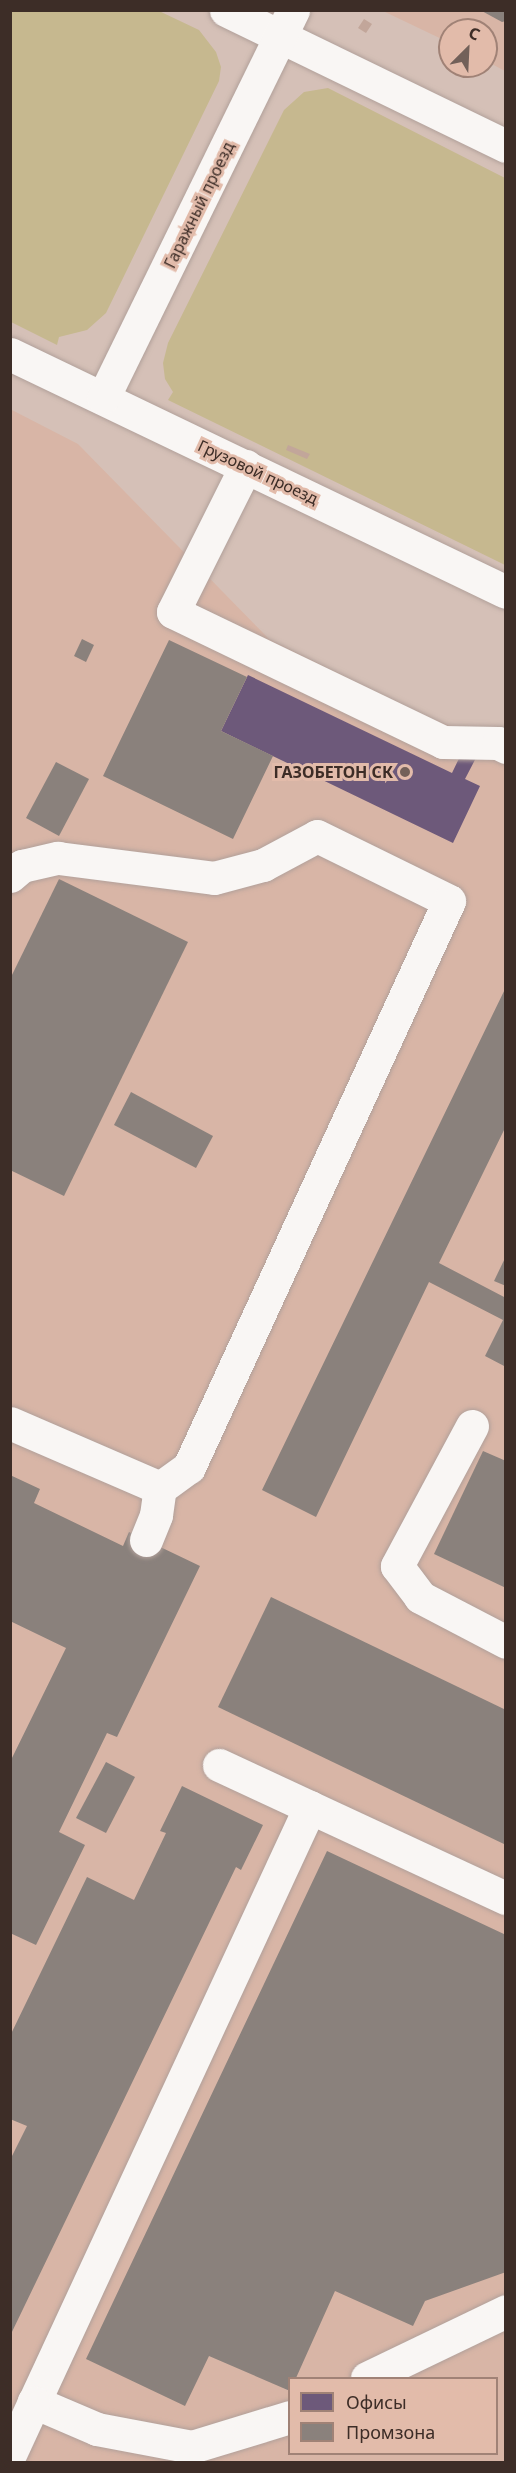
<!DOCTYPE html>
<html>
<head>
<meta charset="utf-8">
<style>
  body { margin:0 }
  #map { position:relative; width:516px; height:2473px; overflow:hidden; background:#d5c0b7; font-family:"Noto Sans",sans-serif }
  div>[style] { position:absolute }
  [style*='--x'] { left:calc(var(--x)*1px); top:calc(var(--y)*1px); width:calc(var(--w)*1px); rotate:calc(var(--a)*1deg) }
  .built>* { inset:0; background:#d8b5a6 }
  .green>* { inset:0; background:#c6b88f }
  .offices>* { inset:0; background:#6d597a }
  .industry>* { inset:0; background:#8a817c }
  .building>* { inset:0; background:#c2a69a }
  .roads { filter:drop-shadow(0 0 2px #b1a09a) drop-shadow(0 0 2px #b1a09a) }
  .minor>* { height:33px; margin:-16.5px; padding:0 16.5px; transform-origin:16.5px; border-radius:16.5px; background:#f9f6f4 }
  .dots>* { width:16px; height:16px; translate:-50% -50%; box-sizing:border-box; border:3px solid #e2bbaa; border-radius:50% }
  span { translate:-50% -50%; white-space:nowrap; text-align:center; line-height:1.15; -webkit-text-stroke:6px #e2bbaa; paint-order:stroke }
  .street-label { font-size:16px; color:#3d2d27 }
  .poi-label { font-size:16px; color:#3d2d27; font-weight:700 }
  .right { translate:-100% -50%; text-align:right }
  .frame { position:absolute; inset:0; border:12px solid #3d2d27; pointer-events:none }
  .legend { position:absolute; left:288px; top:2377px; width:210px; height:78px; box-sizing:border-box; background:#e2bbaa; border:2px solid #a08276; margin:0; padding:8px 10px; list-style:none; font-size:18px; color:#3d2d27 }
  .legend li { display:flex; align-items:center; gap:12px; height:30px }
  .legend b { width:30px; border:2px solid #a08276 }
  .north { position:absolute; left:438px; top:18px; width:60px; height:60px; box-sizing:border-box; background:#e2bbaa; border:2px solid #a08276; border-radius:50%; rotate:24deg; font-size:16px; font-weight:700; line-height:24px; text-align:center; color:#3d2d27 }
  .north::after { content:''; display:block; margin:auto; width:21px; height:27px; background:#726059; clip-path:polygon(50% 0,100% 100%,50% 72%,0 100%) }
</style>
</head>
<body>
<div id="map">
  <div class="built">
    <i style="clip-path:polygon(383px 11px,505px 11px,505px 71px,486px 61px,486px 30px,450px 30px,450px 43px)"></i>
    <i style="clip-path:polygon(evenodd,10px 409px,78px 444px,269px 639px,430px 718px,505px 747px,505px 2462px,11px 2462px,10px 409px,290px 2378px,496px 2378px,496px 2454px,290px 2454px,290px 2378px)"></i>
  </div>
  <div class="green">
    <i style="clip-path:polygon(10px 11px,159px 11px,199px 30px,216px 52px,221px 67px,219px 81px,106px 313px,87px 330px,59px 337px,57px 345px,11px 322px)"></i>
    <i style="clip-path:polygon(328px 88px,505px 178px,505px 565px,168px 400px,173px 392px,165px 379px,163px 363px,168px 343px,284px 110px,304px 92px)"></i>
  </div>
  <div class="offices">
    <i style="clip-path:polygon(248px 675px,452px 773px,464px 748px,478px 754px,465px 779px,480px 786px,453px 843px,221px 731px)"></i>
  </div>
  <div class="industry">
    <i style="clip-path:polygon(480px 10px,506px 10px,506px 21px,502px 22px)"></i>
    <i style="clip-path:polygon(82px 639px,94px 645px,86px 662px,74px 656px)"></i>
    <i style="clip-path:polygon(169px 640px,247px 677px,221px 731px,273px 756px,233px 839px,103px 776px)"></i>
    <i style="clip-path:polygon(56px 762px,89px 779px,59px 836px,26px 818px)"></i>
    <i style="clip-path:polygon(59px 879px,188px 942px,64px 1196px,10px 1170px,10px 979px)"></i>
    <i style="clip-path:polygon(506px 987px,506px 1126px,439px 1263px,506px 1298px,506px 1367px,485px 1356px,503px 1320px,429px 1282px,316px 1517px,262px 1490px)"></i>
    <i style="clip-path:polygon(131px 1092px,213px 1136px,196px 1168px,114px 1125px)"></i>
    <i style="clip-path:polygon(506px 1256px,506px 1286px,494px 1281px)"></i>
    <i style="clip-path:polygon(483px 1451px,506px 1461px,506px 1588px,434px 1554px)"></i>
    <i style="clip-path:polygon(10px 1475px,40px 1489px,34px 1503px,123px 1546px,129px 1532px,200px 1566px,117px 1737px,107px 1733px,59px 1832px,85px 1845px,36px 1945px,10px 1933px,10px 1762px,66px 1648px,10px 1621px)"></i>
    <i style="clip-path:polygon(271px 1597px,506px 1710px,506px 1845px,218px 1707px)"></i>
    <i style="clip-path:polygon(106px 1762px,135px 1777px,106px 1833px,76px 1818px)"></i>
    <i style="clip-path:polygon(182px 1786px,263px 1825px,241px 1870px,236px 1867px,10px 2336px,10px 2160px,27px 2126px,10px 2119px,10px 2036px,87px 1877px,134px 1900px,166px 1833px,160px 1831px)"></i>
    <i style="clip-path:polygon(327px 1851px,506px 1935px,506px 2272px,425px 2301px,413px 2326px,335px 2291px,296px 2378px,290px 2378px,290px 2391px,209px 2356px,185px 2406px,86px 2359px)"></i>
  </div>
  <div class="building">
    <i style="clip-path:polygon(364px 19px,372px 24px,366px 33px,358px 28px)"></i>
    <i style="clip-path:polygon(288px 445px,310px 454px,307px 459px,286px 450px)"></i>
  </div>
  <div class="roads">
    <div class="minor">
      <i style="--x:226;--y:10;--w:311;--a:25.9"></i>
      <i style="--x:10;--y:354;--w:550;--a:25.63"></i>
      <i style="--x:103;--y:398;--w:432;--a:-63.9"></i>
      <i style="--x:246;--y:466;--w:163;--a:116.6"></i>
      <i style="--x:173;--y:612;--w:300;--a:25.7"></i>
      <i style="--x:443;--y:742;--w:55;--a:1"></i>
      <i style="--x:498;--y:743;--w:9;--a:27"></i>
      <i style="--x:10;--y:876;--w:16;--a:-40"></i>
      <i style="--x:22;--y:866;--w:37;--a:-13"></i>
      <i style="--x:58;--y:858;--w:157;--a:7.3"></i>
      <i style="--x:214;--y:878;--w:51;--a:-14.9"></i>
      <i style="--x:263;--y:865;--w:61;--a:-28.2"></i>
      <i style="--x:317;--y:836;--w:147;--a:26.2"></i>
      <i style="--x:449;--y:901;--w:623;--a:114.67"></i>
      <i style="--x:189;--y:1467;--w:36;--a:144"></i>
      <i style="--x:160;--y:1488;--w:163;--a:-156.6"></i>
      <i style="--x:472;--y:1426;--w:159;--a:118.2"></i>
      <i style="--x:397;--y:1566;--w:39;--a:53"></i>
      <i style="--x:420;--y:1597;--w:97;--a:27.6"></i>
      <i style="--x:146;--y:1540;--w:27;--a:-68"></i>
      <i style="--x:156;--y:1515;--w:27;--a:-82"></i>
      <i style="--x:219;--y:1765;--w:316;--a:24.9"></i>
      <i style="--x:367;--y:2378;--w:154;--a:-25.7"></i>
      <i style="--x:290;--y:2417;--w:102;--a:163"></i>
      <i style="--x:192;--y:2447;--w:97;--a:-169.3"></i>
      <i style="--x:97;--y:2429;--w:69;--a:-156.8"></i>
      <i style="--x:34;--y:2402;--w:656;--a:-65.12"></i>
      <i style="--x:10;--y:2454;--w:57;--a:-65.2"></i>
    </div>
  </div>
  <div class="dots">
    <i style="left:405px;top:772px;background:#726059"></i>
  </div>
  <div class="street-label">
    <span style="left:199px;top:205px;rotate:-64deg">Гаражный проезд</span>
    <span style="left:258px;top:472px;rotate:25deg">Грузовой проезд</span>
  </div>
  <div class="poi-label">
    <span class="right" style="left:393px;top:772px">ГАЗОБЕТОН СК</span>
  </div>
  <div class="frame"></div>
  <ul class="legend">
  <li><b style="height:16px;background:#6d597a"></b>Офисы</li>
  <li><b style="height:16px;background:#8a817c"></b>Промзона</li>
  </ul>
  <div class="north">С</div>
</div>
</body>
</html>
